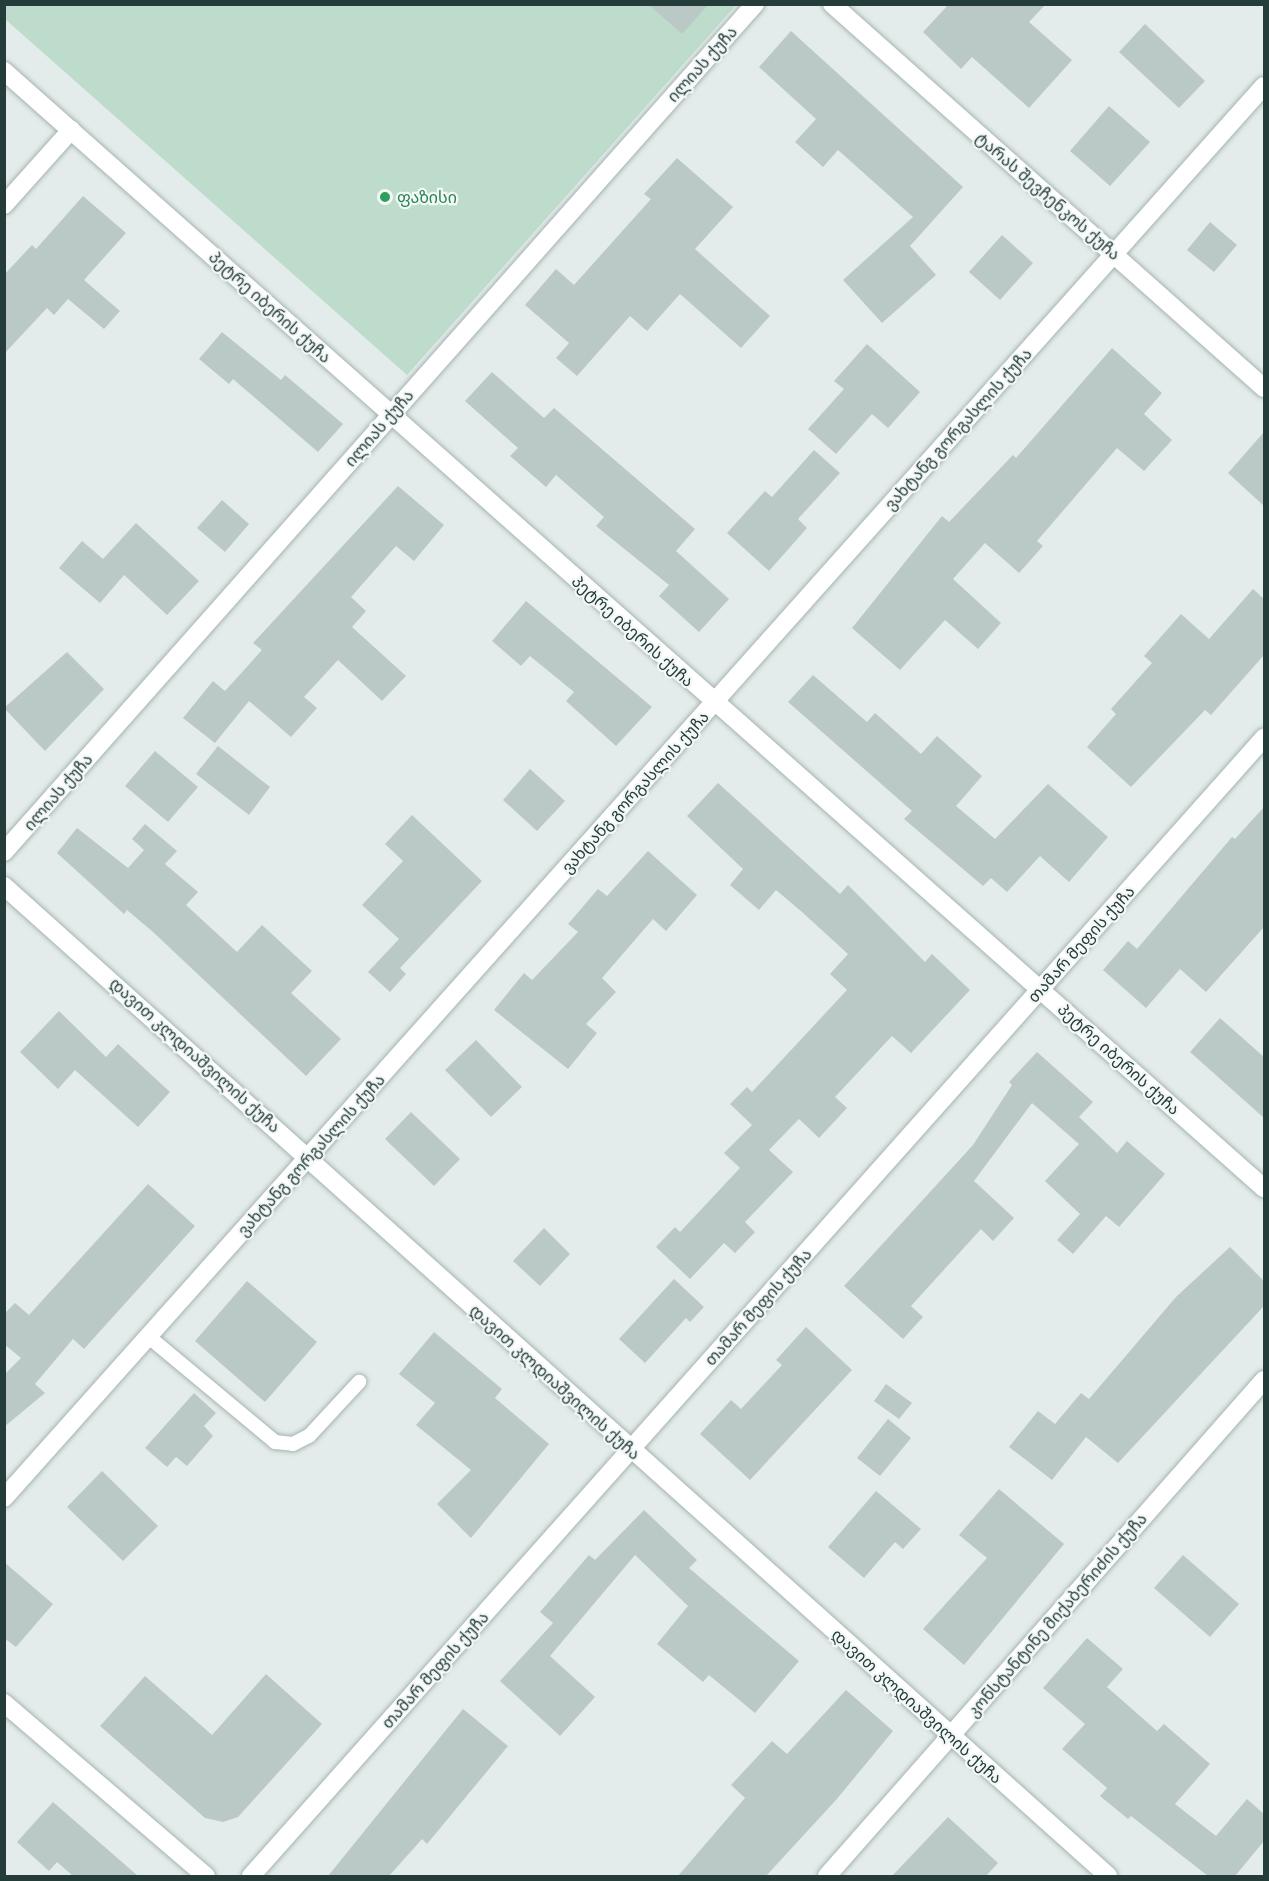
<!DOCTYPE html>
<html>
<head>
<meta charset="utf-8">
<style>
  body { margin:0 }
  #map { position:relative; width:1269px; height:1881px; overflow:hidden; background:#e3ecea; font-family:"IBM Plex Sans","Noto Sans Georgian",sans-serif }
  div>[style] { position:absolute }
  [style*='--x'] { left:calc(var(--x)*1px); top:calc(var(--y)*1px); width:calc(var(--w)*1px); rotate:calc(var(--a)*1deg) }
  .green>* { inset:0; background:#bddccc }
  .building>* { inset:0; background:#bbc9c6 }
  .roads { filter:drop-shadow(0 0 2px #a6b4b2) drop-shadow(0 0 2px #a6b4b2) }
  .lane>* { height:14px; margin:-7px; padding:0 7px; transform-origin:7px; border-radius:7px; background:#fff }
  .street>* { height:18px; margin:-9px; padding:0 9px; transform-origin:9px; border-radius:9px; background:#fff }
  .secondary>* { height:18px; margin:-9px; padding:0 9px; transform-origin:9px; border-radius:9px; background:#fff }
  .dots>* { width:16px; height:16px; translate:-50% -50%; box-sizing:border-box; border:3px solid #f3f8f7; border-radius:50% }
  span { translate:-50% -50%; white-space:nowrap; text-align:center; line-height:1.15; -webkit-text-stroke:4.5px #f3f8f7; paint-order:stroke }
  .street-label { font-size:16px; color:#243c3a }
  .leisure-label { font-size:16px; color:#27864d }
  .left { translate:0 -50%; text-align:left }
  .frame { position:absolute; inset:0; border:6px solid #243c3a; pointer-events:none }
</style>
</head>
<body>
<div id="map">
  <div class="green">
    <i style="clip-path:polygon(5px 4px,736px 5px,407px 375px,5px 19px)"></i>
  </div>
  <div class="building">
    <i style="clip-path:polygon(648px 4px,709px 4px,682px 34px)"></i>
    <i style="clip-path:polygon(949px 4px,1046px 4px,1029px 22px,1072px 60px,1029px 108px,972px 57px,961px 69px,923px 32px)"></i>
    <i style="clip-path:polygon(1145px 24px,1205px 81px,1179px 108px,1119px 52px)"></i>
    <i style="clip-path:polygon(791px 31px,963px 187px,910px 246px,936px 275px,882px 323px,843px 280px,913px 217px,838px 150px,823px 167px,795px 142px,816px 119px,759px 67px)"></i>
    <i style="clip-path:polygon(1109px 106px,1150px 142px,1110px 186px,1070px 151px)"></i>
    <i style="clip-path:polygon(677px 158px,733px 207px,695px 249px,770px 316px,741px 348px,680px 294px,647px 331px,630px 316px,577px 376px,556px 358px,569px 343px,525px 305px,556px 269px,574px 285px,651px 199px,644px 194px)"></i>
    <i style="clip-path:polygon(83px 196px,126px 233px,84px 280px,120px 311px,104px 329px,68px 299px,54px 315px,47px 308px,4px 354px,4px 275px,32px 245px,36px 249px)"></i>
    <i style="clip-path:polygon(1210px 222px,1237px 245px,1214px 272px,1187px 250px)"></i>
    <i style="clip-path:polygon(1002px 235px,1033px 263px,1000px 300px,969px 272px)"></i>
    <i style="clip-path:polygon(222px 332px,281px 380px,285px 375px,343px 424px,318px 452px,233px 379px,229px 384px,199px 359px)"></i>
    <i style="clip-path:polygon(867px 344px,920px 392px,888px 428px,872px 414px,836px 454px,808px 429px,844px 389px,834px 381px)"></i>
    <i style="clip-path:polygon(1112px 348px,1162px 393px,1144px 414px,1172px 440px,1144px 471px,1117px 448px,1037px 541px,1043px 546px,1019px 573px,985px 543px,953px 579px,1001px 623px,978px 649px,945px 620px,900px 670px,852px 628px,942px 516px,949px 522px,1013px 455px,1016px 458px)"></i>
    <i style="clip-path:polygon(492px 372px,544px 418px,554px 408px,695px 529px,676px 551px,729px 599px,699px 632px,659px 596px,669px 585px,596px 526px,604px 517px,556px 475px,546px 487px,510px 456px,518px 448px,465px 401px)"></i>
    <i style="clip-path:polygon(1264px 432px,1264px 506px,1228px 473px)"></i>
    <i style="clip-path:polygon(814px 450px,840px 473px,798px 519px,807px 528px,769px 571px,727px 533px,765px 491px,772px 497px)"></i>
    <i style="clip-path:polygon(398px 486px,444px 525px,414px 561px,396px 546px,351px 597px,366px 611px,352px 627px,406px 676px,382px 701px,338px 660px,304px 697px,317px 708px,291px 737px,249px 701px,215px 743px,183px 718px,213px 681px,225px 691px,262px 650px,253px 643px)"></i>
    <i style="clip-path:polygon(222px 500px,249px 524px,225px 552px,197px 528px)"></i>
    <i style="clip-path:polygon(136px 523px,199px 581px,167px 615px,124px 575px,100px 603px,59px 568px,82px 541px,103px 559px)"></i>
    <i style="clip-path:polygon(1253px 589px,1264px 599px,1264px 655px,1211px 715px,1205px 710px,1131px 787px,1087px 747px,1116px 714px,1111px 709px,1152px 663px,1144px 656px,1181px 614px,1209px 639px)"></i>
    <i style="clip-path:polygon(526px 601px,652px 707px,616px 746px,566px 701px,574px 692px,530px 656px,521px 666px,492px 641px)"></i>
    <i style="clip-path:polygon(67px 652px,104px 689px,45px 751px,4px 708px)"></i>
    <i style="clip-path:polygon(813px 675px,867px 722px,875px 713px,921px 754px,937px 736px,982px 776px,956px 806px,995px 839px,1048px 784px,1108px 837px,1069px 882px,1040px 856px,1007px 892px,991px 878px,983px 886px,904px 819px,912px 811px,788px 702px)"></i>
    <i style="clip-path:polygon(218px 746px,270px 787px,249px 815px,196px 774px)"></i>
    <i style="clip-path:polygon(155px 751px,198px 787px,168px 822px,125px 786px)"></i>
    <i style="clip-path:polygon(530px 769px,565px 801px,537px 831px,503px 800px)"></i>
    <i style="clip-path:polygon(718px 783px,840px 894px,848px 885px,925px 962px,932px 954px,970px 990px,911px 1053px,892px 1036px,835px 1097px,847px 1108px,819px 1138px,799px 1119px,769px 1150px,793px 1172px,745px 1222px,755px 1232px,735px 1253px,724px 1243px,690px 1279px,656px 1247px,675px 1227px,680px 1232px,740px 1168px,724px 1153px,752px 1125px,730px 1104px,747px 1087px,752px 1092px,847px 990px,830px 974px,848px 954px,802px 912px,776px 890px,759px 910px,730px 885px,743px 869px,687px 816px)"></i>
    <i style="clip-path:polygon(1264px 807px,1264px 927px,1206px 992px,1180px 969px,1146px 1008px,1103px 970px,1128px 941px,1137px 949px,1232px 837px,1235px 839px)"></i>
    <i style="clip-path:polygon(412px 815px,482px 881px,400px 968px,406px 974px,390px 992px,368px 972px,399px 939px,362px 905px,403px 861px,385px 844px)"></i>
    <i style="clip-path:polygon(145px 824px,177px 851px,165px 864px,198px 892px,186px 905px,237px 952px,262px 925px,312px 971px,291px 993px,341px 1039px,306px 1076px,153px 932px,127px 910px,124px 914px,57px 853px,77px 828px,128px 868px,144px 850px,132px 839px)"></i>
    <i style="clip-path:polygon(648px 851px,697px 895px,666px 931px,653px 919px,602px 978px,616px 992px,586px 1024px,597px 1033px,568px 1069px,494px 1010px,524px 973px,532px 980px,578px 932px,568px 924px,598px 889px,607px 896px)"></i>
    <i style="clip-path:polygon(59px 1011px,106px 1057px,118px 1044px,170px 1092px,138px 1127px,75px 1070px,58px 1089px,20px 1052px)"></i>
    <i style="clip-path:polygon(1220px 1018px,1264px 1057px,1264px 1118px,1190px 1052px)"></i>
    <i style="clip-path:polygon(476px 1040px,522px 1087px,491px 1117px,445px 1070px)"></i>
    <i style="clip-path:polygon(1037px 1052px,1093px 1102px,1079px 1117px,1117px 1153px,1127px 1141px,1165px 1174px,1119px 1227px,1106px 1216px,1073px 1254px,1057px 1240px,1080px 1214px,1045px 1181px,1079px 1144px,1032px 1103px,974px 1181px,1014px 1218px,993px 1241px,981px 1229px,911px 1306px,923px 1317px,903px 1339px,844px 1286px,973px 1145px,1012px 1085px,1009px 1082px)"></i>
    <i style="clip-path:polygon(411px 1112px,460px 1159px,434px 1186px,385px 1139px)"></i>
    <i style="clip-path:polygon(148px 1184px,195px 1226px,84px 1349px,73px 1339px,35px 1384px,45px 1393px,4px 1427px,4px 1375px,21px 1358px,4px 1344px,4px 1314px,15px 1303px,29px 1315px)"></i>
    <i style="clip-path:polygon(544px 1228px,570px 1254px,540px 1286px,513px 1261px)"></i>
    <i style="clip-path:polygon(1230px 1247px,1264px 1281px,1264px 1306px,1118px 1463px,1086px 1437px,1052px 1480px,1009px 1447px,1038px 1411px,1055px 1424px,1081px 1393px,1089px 1399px,1176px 1297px)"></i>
    <i style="clip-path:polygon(674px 1279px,704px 1307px,690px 1322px,686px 1318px,645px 1363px,619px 1339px)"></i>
    <i style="clip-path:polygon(247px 1281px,317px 1342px,265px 1402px,195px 1341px)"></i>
    <i style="clip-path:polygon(806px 1327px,852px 1370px,750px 1480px,700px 1434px,731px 1400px,741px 1409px,782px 1365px,776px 1360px)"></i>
    <i style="clip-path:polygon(434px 1332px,502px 1389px,495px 1398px,549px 1444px,471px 1538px,437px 1504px,471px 1470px,416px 1425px,435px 1403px,399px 1374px)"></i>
    <i style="clip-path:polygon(886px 1384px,912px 1403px,899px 1419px,874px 1401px)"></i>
    <i style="clip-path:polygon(194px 1393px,216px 1413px,204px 1426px,213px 1436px,187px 1466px,176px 1457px,167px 1467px,145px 1448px)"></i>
    <i style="clip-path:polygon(888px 1419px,911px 1438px,880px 1476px,857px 1458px)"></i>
    <i style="clip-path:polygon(102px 1471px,158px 1526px,123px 1561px,67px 1507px)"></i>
    <i style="clip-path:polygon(999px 1489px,1064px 1544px,964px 1665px,923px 1629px,987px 1558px,959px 1535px)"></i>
    <i style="clip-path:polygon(876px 1491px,921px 1529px,903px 1549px,895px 1542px,864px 1578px,828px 1547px)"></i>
    <i style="clip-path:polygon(644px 1510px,697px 1560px,689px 1568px,799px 1661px,755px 1713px,709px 1675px,703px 1682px,657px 1644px,688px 1606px,635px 1555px,550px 1656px,595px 1697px,560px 1736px,500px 1681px,553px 1623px,540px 1612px,589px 1555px,595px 1560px)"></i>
    <i style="clip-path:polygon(1183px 1555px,1239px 1604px,1210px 1637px,1154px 1588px)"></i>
    <i style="clip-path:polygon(4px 1562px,53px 1604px,16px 1647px,4px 1638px)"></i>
    <i style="clip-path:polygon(1087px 1638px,1123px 1669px,1107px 1687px,1157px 1731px,1164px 1724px,1210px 1764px,1175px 1804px,1216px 1836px,1247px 1799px,1264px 1814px,1264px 1841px,1235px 1876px,1208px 1876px,1131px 1816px,1128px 1819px,1100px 1796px,1107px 1788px,1062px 1749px,1085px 1724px,1043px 1688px)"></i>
    <i style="clip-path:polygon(266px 1674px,322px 1724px,238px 1817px,223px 1822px,205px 1818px,100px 1726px,145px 1676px,212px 1735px)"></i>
    <i style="clip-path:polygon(846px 1690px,893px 1731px,836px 1800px,766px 1876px,678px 1876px,745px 1798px,731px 1785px,772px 1741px,787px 1754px)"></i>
    <i style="clip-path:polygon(463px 1709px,508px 1746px,427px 1844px,422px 1839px,389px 1876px,328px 1876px)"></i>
    <i style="clip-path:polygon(53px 1802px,138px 1876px,73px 1876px,57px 1862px,49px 1871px,17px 1842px)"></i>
    <i style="clip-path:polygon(948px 1817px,998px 1863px,986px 1876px,892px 1876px)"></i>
  </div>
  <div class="roads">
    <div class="lane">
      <i style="--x:149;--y:1337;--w:164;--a:39.8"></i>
      <i style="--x:275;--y:1442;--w:18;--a:6"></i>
      <i style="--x:293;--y:1444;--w:18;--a:-27"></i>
      <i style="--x:309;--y:1436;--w:74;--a:-47.2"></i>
    </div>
    <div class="street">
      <i style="--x:832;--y:4;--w:578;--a:41.63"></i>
      <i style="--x:4;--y:71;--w:1684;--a:41.56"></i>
      <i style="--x:4;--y:205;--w:101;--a:-48.2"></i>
      <i style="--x:4;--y:852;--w:1133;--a:-48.47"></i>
      <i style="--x:4;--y:886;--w:1483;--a:41.88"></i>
      <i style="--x:4;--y:1498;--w:1892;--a:-48.26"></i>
      <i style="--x:827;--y:1876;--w:661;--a:-48.62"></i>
    </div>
    <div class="secondary">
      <i style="--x:4;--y:1703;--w:266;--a:40.6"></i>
      <i style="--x:251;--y:1876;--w:1524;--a:-48.33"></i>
    </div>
  </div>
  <div class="dots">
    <i style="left:385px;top:197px;background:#2e9e5b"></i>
  </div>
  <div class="street-label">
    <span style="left:702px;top:64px;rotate:-48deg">ილიას ქუჩა</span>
    <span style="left:1048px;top:196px;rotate:41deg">ტარას შევჩენკოს ქუჩა</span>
    <span style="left:270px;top:307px;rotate:42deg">პეტრე იბერის ქუჩა</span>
    <span style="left:379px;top:428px;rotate:-49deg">ილიას ქუჩა</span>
    <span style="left:958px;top:429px;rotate:-48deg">ვახტანგ გორგასლის ქუჩა</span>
    <span style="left:633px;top:631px;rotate:42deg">პეტრე იბერის ქუჩა</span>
    <span style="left:58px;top:792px;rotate:-49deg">ილიას ქუჩა</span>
    <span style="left:635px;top:792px;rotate:-48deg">ვახტანგ გორგასლის ქუჩა</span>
    <span style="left:1081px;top:944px;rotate:-48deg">თამარ მეფის ქუჩა</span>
    <span style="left:195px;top:1055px;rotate:42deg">დავით კლდიაშვილის ქუჩა</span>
    <span style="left:1119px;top:1059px;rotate:42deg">პეტრე იბერის ქუჩა</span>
    <span style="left:311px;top:1155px;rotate:-48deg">ვახტანგ გორგასლის ქუჩა</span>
    <span style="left:758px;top:1307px;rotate:-48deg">თამარ მეფის ქუჩა</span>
    <span style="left:555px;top:1382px;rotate:42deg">დავით კლდიაშვილის ქუჩა</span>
    <span style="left:1057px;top:1615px;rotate:-49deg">კონსტანტინე მიქაბერიძის ქუჩა</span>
    <span style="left:435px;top:1670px;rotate:-48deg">თამარ მეფის ქუჩა</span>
    <span style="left:917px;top:1706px;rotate:42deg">დავით კლდიაშვილის ქუჩა</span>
  </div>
  <div class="leisure-label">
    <span class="left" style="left:397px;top:197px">ფაზისი</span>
  </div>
  <div class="frame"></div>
</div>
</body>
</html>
